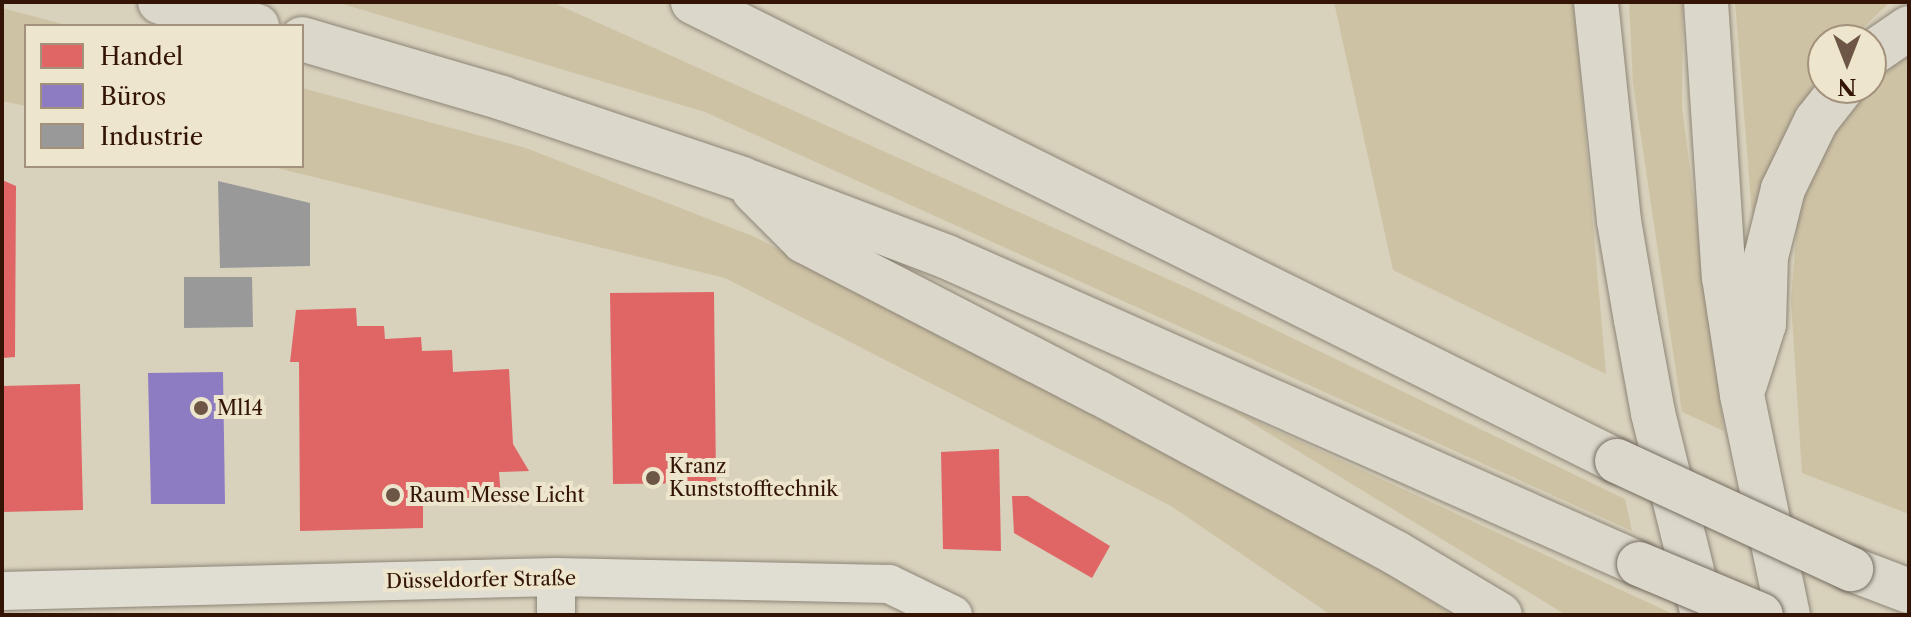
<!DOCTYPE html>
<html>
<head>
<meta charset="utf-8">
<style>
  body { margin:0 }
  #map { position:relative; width:1911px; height:617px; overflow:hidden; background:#d8d1bc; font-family:"Libre Caslon Text",serif }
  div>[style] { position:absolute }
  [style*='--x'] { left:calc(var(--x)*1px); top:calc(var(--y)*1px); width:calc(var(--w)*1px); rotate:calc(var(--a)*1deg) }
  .green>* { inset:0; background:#cec2a5 }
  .shops>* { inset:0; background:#e06666 }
  .offices>* { inset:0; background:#8e7cc3 }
  .industry>* { inset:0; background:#999 }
  .roads { filter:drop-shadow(0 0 2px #8d8577) drop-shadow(0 0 2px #8d8577) }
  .street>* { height:38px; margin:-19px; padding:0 19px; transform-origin:19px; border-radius:19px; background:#e0ddd3 }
  .highway>* { height:44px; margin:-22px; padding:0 22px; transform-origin:22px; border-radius:22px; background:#dbd7cb }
  .bridges { filter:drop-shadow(0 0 2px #756c60) drop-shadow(0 0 2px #756c60) }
  .highway-bridge>* { height:44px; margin:-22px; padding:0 22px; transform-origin:22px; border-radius:22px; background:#dbd7cb }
  .dots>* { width:22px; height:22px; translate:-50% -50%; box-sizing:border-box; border:4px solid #ede5cc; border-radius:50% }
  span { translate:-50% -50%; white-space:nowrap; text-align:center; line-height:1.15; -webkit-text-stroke:8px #ede5cc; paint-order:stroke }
  .poi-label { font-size:20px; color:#331405 }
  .left { translate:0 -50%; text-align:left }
  .street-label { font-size:20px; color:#331405 }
  .frame { position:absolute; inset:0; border:4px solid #331405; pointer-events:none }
  .legend { position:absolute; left:24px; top:24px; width:280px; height:144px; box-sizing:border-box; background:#ede5cc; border:2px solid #a3917c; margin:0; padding:10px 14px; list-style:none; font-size:24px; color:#331405 }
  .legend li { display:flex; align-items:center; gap:16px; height:40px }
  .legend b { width:40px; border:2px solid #a3917c }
  .north { position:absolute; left:1807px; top:24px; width:80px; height:80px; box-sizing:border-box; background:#ede5cc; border:2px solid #a3917c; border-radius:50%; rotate:180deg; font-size:22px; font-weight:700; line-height:32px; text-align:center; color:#331405 }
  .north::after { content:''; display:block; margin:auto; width:28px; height:36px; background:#6d5645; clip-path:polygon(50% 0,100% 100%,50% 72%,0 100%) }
</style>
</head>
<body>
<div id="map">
  <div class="green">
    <i style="clip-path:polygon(336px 2px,552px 2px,1201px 294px,1625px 499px,1632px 531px,705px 112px)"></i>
    <i style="clip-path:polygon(1334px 2px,1574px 2px,1606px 374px,1393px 270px)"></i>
    <i style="clip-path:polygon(1629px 2px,1683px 2px,1682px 107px,1724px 431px,1682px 412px,1633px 84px)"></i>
    <i style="clip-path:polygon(1735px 2px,1890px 2px,1850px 40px,1823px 40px,1823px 66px,1752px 214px)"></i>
    <i style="clip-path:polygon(2px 8px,70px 26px,26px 26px,26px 106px,2px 101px)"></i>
    <i style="clip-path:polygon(1909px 51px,1909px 514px,1802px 473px,1791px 301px,1798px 212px,1832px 131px,1889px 63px)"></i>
    <i style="clip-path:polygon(302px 88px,526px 148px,755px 237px,1383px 569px,1452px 615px,1331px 615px,1171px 506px,725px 278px,269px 166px,302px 166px)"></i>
    <i style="clip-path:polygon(1226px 407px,1675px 615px,1566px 615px)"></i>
  </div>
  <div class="shops">
    <i style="clip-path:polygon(2px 180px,16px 186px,15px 357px,2px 358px)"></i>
    <i style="clip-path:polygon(714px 292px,716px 483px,613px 484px,610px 293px)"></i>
    <i style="clip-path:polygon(356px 308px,357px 326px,384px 326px,385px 339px,421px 337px,422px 351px,452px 350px,453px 372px,509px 369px,513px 444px,529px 471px,499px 472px,501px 497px,423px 500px,423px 528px,300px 531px,299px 362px,290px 362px,296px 310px)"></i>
    <i style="clip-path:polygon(80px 384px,83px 510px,2px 512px,2px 386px)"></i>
    <i style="clip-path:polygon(999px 449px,1001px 551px,943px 549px,941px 452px)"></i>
    <i style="clip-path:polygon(1012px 496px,1028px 496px,1110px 546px,1092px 578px,1014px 533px)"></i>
  </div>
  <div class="offices">
    <i style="clip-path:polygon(223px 372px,225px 504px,151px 504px,148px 373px)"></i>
  </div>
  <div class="industry">
    <i style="clip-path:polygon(218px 181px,310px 203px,310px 266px,220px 268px)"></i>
    <i style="clip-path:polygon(184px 277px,252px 277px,253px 327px,184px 328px)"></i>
  </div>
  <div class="roads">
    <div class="street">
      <i style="--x:556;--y:577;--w:38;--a:90"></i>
      <i style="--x:2;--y:591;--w:554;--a:-1.45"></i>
      <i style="--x:556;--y:577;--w:333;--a:1.2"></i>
      <i style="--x:889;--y:584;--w:71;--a:25.8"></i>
    </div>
    <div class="highway">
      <i style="--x:160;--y:2;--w:100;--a:13.9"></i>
      <i style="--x:693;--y:2;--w:1032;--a:26.42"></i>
      <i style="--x:1596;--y:2;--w:220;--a:84"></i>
      <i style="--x:1619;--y:221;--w:100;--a:80.3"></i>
      <i style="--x:1636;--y:320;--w:95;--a:79.6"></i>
      <i style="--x:1653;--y:413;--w:208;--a:76.1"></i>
      <i style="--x:1706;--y:2;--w:276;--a:86.3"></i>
      <i style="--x:1724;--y:277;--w:119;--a:81.3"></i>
      <i style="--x:1742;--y:395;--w:225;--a:78.2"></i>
      <i style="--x:302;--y:39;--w:209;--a:16.4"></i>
      <i style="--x:502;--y:98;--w:253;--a:18.6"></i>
      <i style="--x:742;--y:179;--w:219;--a:20.8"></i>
      <i style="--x:947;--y:257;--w:757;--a:23.92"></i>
      <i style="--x:1871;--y:54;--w:46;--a:-34.4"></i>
      <i style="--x:754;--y:191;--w:71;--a:45"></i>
      <i style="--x:804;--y:241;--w:332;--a:27.3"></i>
      <i style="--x:1099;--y:393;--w:337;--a:28.3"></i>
      <i style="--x:1396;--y:553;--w:121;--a:30.8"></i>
      <i style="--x:1745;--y:384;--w:63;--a:-72.4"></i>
      <i style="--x:1764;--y:324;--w:67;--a:-88.3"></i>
      <i style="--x:1766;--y:257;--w:70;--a:-76"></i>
      <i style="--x:1783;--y:189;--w:76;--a:-64.1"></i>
      <i style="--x:1816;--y:121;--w:42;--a:-51.8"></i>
      <i style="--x:1851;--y:569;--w:62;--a:20.8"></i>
    </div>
  </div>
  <div class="bridges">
    <div class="highway-bridge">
      <i style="--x:1617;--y:461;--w:258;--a:24.8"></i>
      <i style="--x:1639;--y:564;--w:132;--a:22.7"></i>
    </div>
  </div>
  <div class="dots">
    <i style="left:201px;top:408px;background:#6d5645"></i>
    <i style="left:653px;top:478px;background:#6d5645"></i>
    <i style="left:393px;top:495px;background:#6d5645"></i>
  </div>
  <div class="poi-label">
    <span class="left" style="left:217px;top:408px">Ml14</span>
    <span class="left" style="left:669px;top:478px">Kranz<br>Kunststofftechnik</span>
    <span class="left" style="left:409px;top:495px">Raum Messe Licht</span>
  </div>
  <div class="street-label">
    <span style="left:481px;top:580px;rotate:-1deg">Düsseldorfer Straße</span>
  </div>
  <div class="frame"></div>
  <ul class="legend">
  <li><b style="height:22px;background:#e06666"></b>Handel</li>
  <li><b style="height:22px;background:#8e7cc3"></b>Büros</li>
  <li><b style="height:22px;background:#999"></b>Industrie</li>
  </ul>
  <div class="north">N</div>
</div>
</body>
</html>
